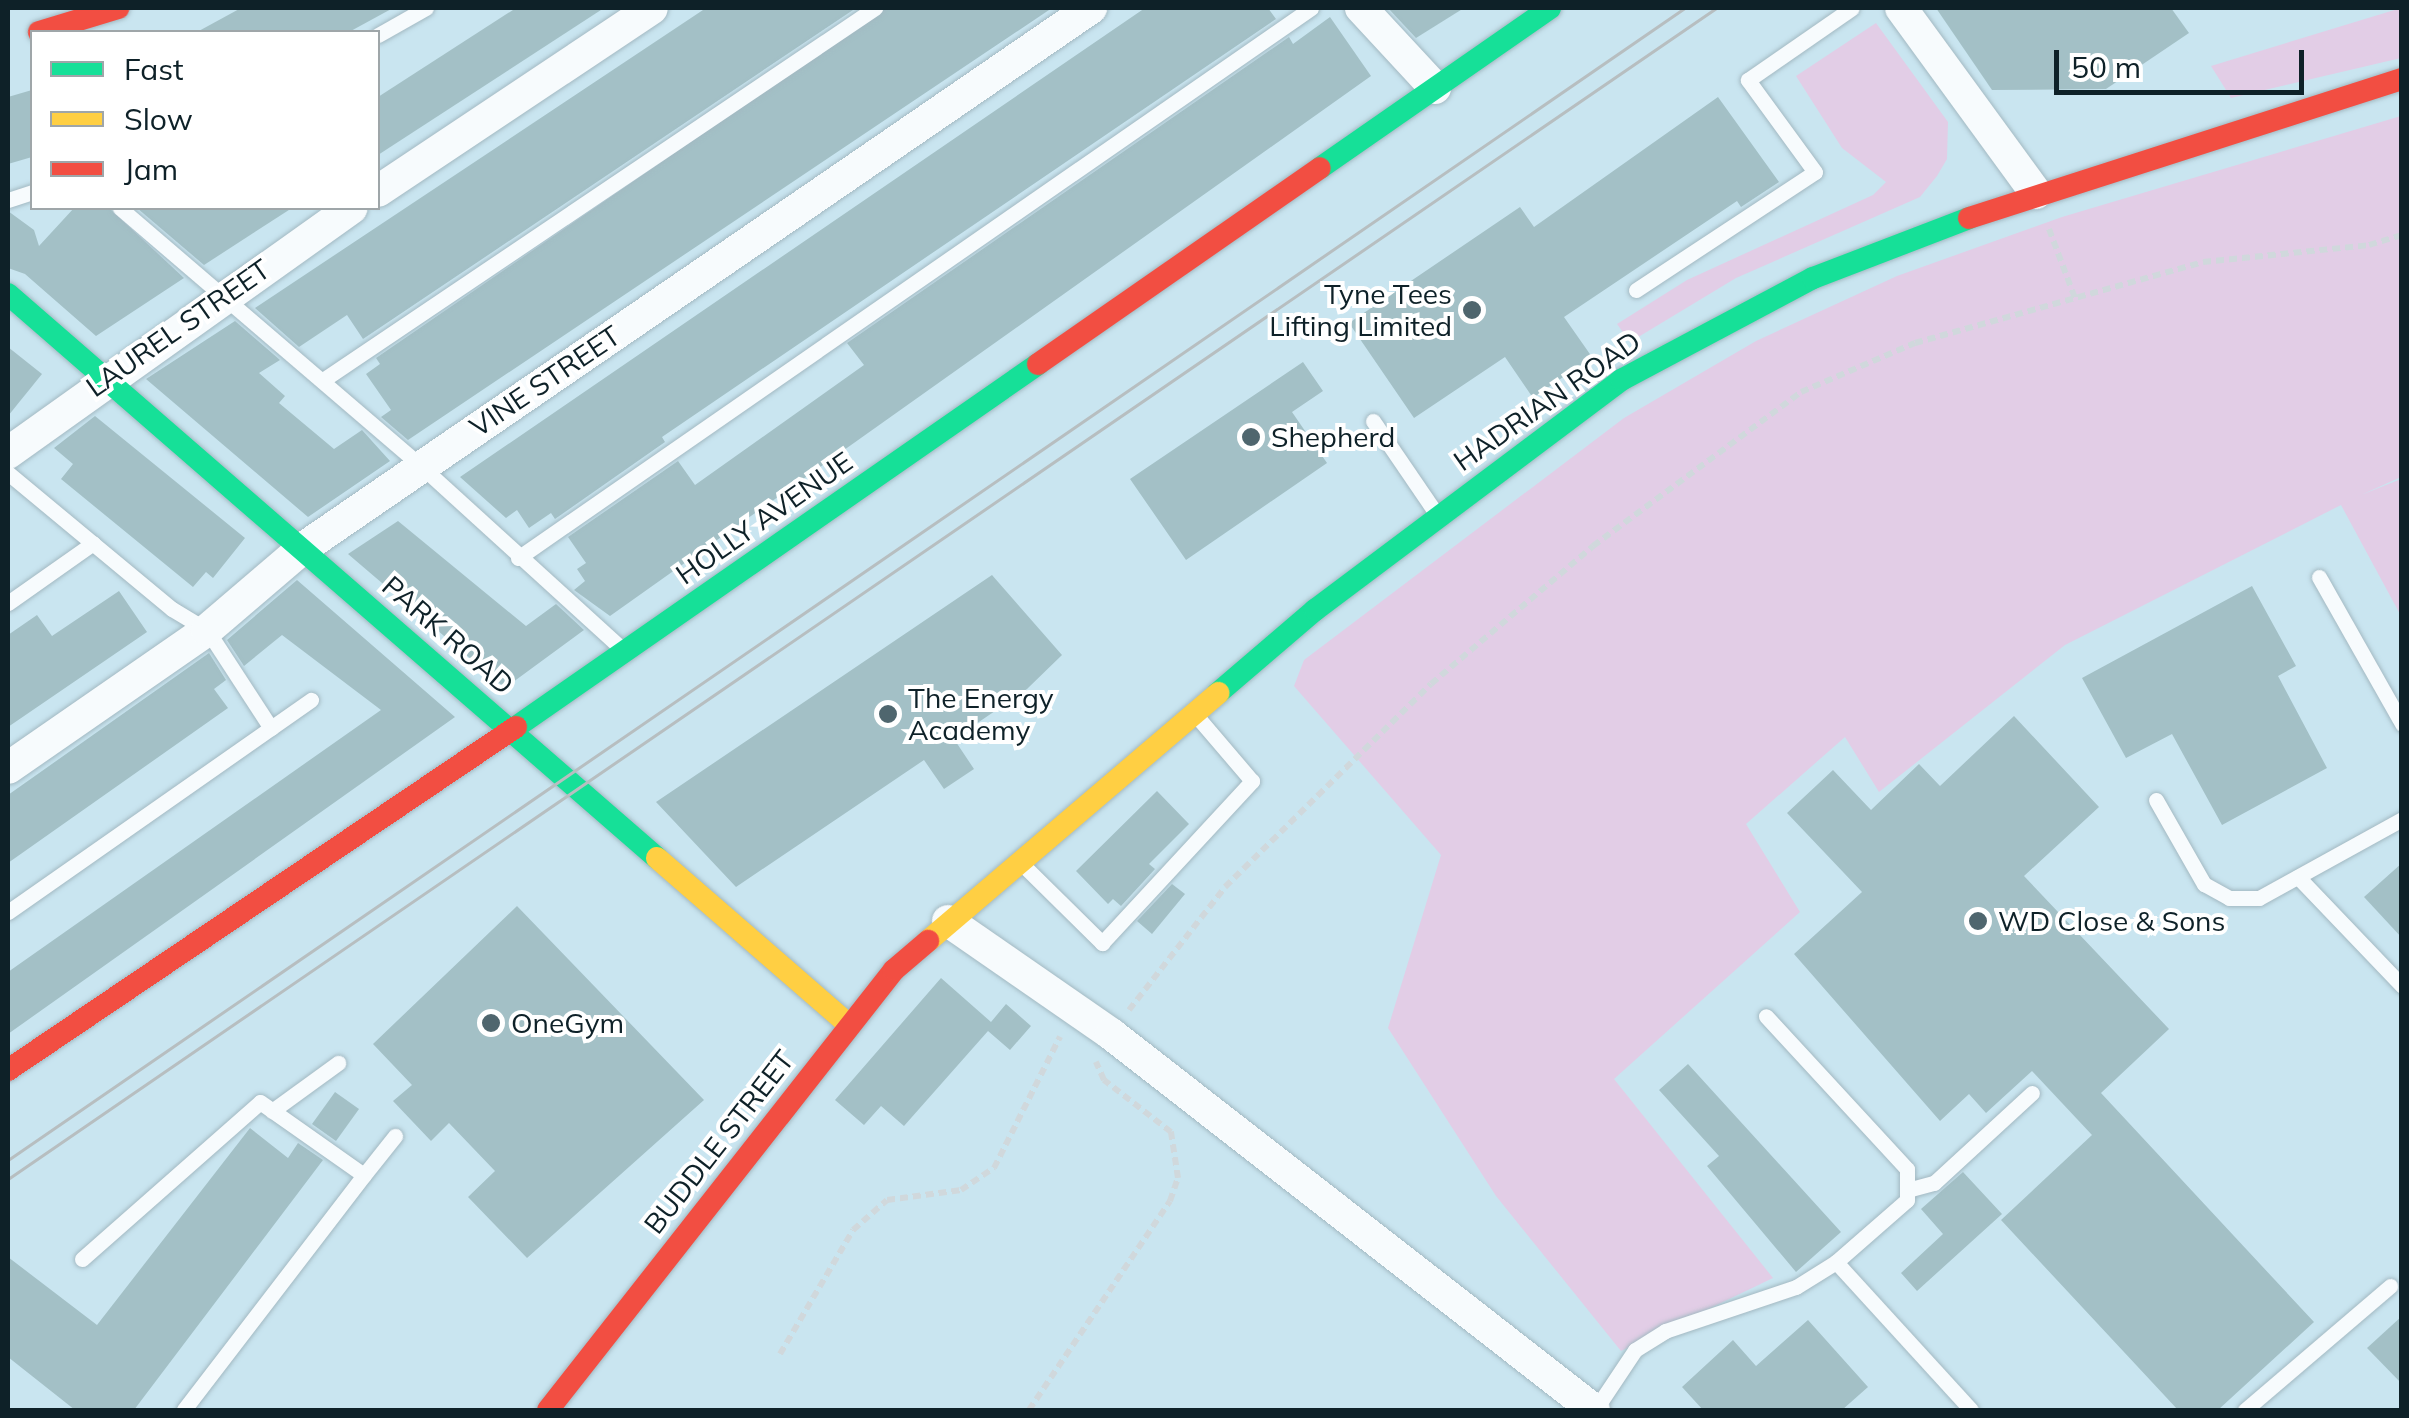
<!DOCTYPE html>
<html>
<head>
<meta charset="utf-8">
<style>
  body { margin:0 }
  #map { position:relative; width:2409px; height:1418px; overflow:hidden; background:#c9e5f0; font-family:Mulish,sans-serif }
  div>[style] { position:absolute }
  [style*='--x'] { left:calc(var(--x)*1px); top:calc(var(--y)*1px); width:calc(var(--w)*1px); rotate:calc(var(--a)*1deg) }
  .green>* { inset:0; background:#e2cde6 }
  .building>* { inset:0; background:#a3c0c6 }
  .path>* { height:6px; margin-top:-3px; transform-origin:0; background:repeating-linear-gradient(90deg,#d0d8dc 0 8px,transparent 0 13px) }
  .roads { filter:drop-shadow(0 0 2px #a3b9c2) drop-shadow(0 0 2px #a3b9c2) }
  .lane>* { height:15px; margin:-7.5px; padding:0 7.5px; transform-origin:7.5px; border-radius:7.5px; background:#f7fbfd }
  .street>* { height:32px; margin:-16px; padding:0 16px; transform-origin:16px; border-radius:16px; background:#f7fbfd }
  .fast>* { height:22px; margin:-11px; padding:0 11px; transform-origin:11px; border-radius:11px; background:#16e098 }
  .slow>* { height:22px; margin:-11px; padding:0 11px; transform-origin:11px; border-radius:11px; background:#ffcf43 }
  .jam>* { height:22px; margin:-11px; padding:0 11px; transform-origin:11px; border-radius:11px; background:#f24e42 }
  .tram>* { height:2.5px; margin:-1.25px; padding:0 1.25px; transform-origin:1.25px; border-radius:1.25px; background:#b7bec0 }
  .dots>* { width:28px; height:28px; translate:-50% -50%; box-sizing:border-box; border:5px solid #fff; border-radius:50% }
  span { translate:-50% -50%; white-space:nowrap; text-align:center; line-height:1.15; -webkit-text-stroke:8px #fff; paint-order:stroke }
  .poi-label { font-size:28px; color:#0e2128 }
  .right { translate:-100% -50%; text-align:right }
  .left { translate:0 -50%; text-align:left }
  .street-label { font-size:28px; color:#0e2128 }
  .frame { position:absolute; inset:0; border:10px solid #0e2128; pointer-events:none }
  .legend { position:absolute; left:30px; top:30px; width:350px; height:180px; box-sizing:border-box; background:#fff; border:2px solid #9fa6a9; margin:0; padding:12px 18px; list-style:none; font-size:30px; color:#0e2128 }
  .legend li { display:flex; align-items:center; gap:20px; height:50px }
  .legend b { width:50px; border:2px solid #9fa6a9 }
  .scale { position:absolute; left:2054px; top:50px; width:250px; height:45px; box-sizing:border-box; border:5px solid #0e2128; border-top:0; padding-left:12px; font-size:30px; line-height:35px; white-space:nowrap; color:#0e2128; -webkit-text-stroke:8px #fff; paint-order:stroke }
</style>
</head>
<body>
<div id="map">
  <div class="green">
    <i style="clip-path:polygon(2401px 8px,2401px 58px,2231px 98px,2211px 66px)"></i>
    <i style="clip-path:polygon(1876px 23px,1948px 122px,1947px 159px,1937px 176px,1920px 197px,1736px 278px,1630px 342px,1617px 324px,1687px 280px,1873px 195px,1886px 182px,1842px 148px,1796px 76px)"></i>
    <i style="clip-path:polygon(2401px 116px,2401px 477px,2361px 495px,2401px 479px,2401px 616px,2341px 505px,2065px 645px,1879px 792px,1845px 737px,1746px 824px,1800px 912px,1614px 1079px,1773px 1278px,1621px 1351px,1496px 1196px,1388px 1028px,1441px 855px,1294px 686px,1304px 660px,1624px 418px,1756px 341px,1897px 276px,2062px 217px)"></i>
  </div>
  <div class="building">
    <i style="clip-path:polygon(241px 8px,393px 8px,349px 32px,197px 32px)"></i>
    <i style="clip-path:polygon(516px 8px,604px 8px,378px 155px,378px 97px)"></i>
    <i style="clip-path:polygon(706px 8px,856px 8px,363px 339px,347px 315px,299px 347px,255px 308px)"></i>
    <i style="clip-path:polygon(886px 8px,1052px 8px,408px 440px,381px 417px,391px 410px,366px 374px,380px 364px,376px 358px)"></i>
    <i style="clip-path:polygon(1145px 8px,1268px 8px,1276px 19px,662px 437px,665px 442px,555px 519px,551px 513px,529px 528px,517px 510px,506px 518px,460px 477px)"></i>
    <i style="clip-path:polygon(1388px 8px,1464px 8px,1416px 38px)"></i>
    <i style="clip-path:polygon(1936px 8px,2171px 8px,2189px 33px,2106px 89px,1992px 90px)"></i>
    <i style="clip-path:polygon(1330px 17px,1371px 76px,610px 616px,574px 590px,585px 581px,577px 569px,586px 563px,568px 537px,678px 461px,695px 485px,864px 365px,847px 343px,1289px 37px,1293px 44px)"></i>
    <i style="clip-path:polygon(32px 90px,32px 157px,8px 164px,8px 97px)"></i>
    <i style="clip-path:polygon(1718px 97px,1779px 182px,1741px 207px,1737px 201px,1564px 317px,1592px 357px,1533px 398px,1505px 357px,1414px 418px,1349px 323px,1520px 207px,1534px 227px)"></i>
    <i style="clip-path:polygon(74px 208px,109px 208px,184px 278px,96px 336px,25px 274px,8px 268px,8px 211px,34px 230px,39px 246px)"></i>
    <i style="clip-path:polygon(137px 208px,292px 208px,204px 265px)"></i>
    <i style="clip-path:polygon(235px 321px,280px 360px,259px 373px,285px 396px,279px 403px,334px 449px,362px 430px,390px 461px,308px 517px,146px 379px)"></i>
    <i style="clip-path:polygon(8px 347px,42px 374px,8px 416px)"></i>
    <i style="clip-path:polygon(1303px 362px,1323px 391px,1292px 412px,1327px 463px,1186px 560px,1130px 479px)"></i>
    <i style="clip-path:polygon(95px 416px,245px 538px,213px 578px,206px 572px,193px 587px,61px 479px,73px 464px,54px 448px)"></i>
    <i style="clip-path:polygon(398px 521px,526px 626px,556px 604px,584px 630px,505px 688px,348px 554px)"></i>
    <i style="clip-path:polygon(992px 575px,1062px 655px,1027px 689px,954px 739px,974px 769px,944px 789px,924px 760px,736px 887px,656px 802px)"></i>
    <i style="clip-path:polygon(297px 580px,455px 717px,8px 1034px,8px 972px,381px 710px,282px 635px,244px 666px,227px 640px)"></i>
    <i style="clip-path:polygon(2252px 586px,2296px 666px,2278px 676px,2327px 768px,2222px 825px,2172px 734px,2126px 758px,2082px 678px)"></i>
    <i style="clip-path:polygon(119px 591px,147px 632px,8px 727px,8px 635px,37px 615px,52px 636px)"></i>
    <i style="clip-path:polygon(209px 653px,226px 680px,214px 689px,228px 708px,8px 863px,8px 795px)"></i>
    <i style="clip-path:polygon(2014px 716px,2099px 807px,2024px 876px,2169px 1029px,2101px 1093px,2314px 1322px,2218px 1410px,2178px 1410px,2001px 1220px,2092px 1135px,2032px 1071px,1986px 1113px,1969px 1094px,1940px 1121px,1794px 954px,1862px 892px,1787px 813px,1833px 770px,1871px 810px,1919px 764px,1940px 786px)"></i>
    <i style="clip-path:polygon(1157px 791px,1189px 824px,1149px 864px,1155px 869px,1121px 906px,1113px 899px,1108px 904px,1076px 871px)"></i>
    <i style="clip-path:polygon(2402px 863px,2402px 938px,2364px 897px)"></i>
    <i style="clip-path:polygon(1172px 884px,1185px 894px,1152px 934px,1137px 921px)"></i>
    <i style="clip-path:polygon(517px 906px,704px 1100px,527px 1258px,468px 1197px,495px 1171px,449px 1123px,431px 1141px,393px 1101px,412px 1085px,373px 1044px)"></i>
    <i style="clip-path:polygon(941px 978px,991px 1022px,1006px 1004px,1031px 1026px,1010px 1050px,988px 1031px,904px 1126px,881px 1106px,864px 1125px,835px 1100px)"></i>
    <i style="clip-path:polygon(1688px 1064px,1841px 1232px,1796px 1272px,1707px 1166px,1719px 1156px,1659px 1090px)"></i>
    <i style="clip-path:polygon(335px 1092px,359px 1109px,336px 1141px,312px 1124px)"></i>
    <i style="clip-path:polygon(250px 1128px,288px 1158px,298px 1143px,323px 1160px,134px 1410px,75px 1410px,8px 1357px,8px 1257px,97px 1325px)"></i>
    <i style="clip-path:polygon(1963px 1172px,2002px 1214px,1917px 1291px,1901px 1273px,1943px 1234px,1921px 1209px)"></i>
    <i style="clip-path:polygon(2402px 1316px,2402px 1384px,2367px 1348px)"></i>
    <i style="clip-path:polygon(1808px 1320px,1868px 1387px,1842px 1410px,1703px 1410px,1682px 1387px,1733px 1340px,1756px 1366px)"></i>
  </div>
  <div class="path">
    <i style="--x:2049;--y:229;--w:74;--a:69.4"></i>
    <i style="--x:1129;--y:1010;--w:156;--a:-52"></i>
    <i style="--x:1225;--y:887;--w:289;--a:-44.6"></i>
    <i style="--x:1431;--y:684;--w:213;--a:-40.4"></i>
    <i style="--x:1593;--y:546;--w:259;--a:-36.5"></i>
    <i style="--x:1801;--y:392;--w:124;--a:-23.3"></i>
    <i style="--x:1915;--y:343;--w:299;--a:-15.7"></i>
    <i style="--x:2203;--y:262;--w:167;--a:-5.8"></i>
    <i style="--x:2369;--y:245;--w:34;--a:-17"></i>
    <i style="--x:780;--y:1354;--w:144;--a:-59.5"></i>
    <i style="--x:853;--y:1230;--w:45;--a:-41.4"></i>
    <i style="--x:887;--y:1200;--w:75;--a:-7.7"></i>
    <i style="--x:961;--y:1190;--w:40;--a:-34"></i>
    <i style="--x:994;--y:1168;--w:147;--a:-63.3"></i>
    <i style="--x:1029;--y:1410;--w:252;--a:-56"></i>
    <i style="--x:1170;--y:1201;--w:24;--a:-71"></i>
    <i style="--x:1178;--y:1178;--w:47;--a:-98.7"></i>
    <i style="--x:1171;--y:1132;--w:85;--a:-142.2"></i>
    <i style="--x:1104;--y:1080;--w:20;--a:-114"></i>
  </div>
  <div class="roads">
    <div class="lane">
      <i style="--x:378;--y:35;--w:55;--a:-29.4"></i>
      <i style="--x:8;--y:200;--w:25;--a:-18"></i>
      <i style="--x:120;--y:208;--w:396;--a:40.6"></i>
      <i style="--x:421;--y:466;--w:269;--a:42.3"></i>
      <i style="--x:1636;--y:290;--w:214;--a:-33.4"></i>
      <i style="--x:1815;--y:172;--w:114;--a:-126.1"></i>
      <i style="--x:1748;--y:80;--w:126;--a:-34.7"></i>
      <i style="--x:323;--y:380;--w:666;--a:-33.98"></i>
      <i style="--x:1373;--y:421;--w:107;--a:55.7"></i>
      <i style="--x:8;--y:473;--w:213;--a:39.7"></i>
      <i style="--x:172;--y:609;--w:41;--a:31"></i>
      <i style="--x:207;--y:630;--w:117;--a:56.9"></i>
      <i style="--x:518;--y:558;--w:965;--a:-34.74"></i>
      <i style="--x:2319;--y:577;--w:169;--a:60.5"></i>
      <i style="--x:8;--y:603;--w:104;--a:-35.2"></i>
      <i style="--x:2156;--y:800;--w:97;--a:60.3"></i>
      <i style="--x:2204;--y:884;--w:29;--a:29"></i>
      <i style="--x:2229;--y:898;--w:30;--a:0"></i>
      <i style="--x:2259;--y:898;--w:163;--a:-28.9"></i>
      <i style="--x:1024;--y:866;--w:110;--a:44.6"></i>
      <i style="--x:1102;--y:943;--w:221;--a:-47.2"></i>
      <i style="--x:1252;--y:781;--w:82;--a:-130.5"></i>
      <i style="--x:2298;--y:877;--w:151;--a:46.3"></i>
      <i style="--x:8;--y:912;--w:370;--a:-35"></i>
      <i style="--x:272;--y:1111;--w:82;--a:-36"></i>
      <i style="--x:364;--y:1175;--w:50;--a:-51.5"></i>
      <i style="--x:1911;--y:1189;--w:24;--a:-15"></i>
      <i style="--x:1934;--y:1183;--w:133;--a:-42.6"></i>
      <i style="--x:82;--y:1259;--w:237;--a:-41.4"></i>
      <i style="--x:260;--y:1102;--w:127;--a:35.1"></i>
      <i style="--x:364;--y:1175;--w:296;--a:127.5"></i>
      <i style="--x:1836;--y:1262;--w:200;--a:47.6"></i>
      <i style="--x:1595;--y:1410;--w:72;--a:-56.3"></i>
      <i style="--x:1635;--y:1350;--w:36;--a:-32"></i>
      <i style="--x:1665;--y:1331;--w:138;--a:-18.6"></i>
      <i style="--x:1796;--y:1287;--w:47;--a:-32"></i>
      <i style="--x:1836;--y:1262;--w:94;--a:-41.1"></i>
      <i style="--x:1907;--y:1200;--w:31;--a:-90"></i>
      <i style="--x:1907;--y:1169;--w:208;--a:-132.7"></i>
      <i style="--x:2245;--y:1410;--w:191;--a:-40.5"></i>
    </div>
    <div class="street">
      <i style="--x:1361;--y:8;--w:109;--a:47.2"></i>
      <i style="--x:1901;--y:8;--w:229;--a:53.9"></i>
      <i style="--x:378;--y:191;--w:329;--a:-33.7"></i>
      <i style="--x:8;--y:453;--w:422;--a:-35.5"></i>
      <i style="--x:8;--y:768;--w:242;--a:-34.7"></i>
      <i style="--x:207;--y:630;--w:125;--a:-40.5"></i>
      <i style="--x:302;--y:549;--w:957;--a:-34.44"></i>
      <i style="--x:948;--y:921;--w:198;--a:34.7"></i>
      <i style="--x:1111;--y:1034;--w:612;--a:37.9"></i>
    </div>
    <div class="fast">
      <i style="--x:1320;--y:168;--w:280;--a:-34.8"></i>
      <i style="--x:8;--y:294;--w:860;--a:40.99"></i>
      <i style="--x:1218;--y:693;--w:128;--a:-40.6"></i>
      <i style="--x:1315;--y:610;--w:383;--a:-36.9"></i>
      <i style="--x:1621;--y:380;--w:217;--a:-28"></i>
      <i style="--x:1813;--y:278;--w:167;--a:-21"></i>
      <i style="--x:516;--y:727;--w:636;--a:-34.81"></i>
    </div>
    <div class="slow">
      <i style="--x:657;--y:858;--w:253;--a:41"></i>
      <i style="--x:928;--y:941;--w:382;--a:-40.5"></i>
    </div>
    <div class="jam">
      <i style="--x:39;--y:32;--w:83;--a:-16.9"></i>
      <i style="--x:1969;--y:218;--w:455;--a:-17.8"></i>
      <i style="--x:1038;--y:364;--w:343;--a:-34.8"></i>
      <i style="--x:8;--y:1070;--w:613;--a:-34.03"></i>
      <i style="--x:548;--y:1410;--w:560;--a:-51.82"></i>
      <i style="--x:894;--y:970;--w:45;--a:-40.5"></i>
    </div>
  </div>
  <div class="tram">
    <i style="--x:8;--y:1160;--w:2035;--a:-34.49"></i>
    <i style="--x:8;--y:1179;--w:2071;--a:-34.43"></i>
  </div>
  <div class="dots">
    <i style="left:1472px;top:310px;background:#4f666e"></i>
    <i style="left:1251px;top:437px;background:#4f666e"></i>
    <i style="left:888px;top:714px;background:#4f666e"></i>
    <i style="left:1978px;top:921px;background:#4f666e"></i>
    <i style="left:491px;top:1023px;background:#4f666e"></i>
  </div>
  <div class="poi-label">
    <span class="right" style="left:1452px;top:310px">Tyne Tees<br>Lifting Limited</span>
    <span class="left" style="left:1271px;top:437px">Shepherd</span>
    <span class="left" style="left:908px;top:714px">The Energy<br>Academy</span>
    <span class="left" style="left:1998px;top:921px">WD Close &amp; Sons</span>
    <span class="left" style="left:511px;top:1023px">OneGym</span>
  </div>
  <div class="street-label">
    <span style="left:178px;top:328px;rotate:-35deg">LAUREL STREET</span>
    <span style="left:545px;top:381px;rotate:-34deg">VINE STREET</span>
    <span style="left:1547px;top:401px;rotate:-35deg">HADRIAN ROAD</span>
    <span style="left:764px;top:518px;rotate:-35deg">HOLLY AVENUE</span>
    <span style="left:448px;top:635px;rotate:41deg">PARK ROAD</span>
    <span style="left:719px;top:1142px;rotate:-52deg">BUDDLE STREET</span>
  </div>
  <div class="frame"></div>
  <ul class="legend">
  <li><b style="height:12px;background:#16e098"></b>Fast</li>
  <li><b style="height:12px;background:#ffcf43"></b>Slow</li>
  <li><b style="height:12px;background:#f24e42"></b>Jam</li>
  </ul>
  <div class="scale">50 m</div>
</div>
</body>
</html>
